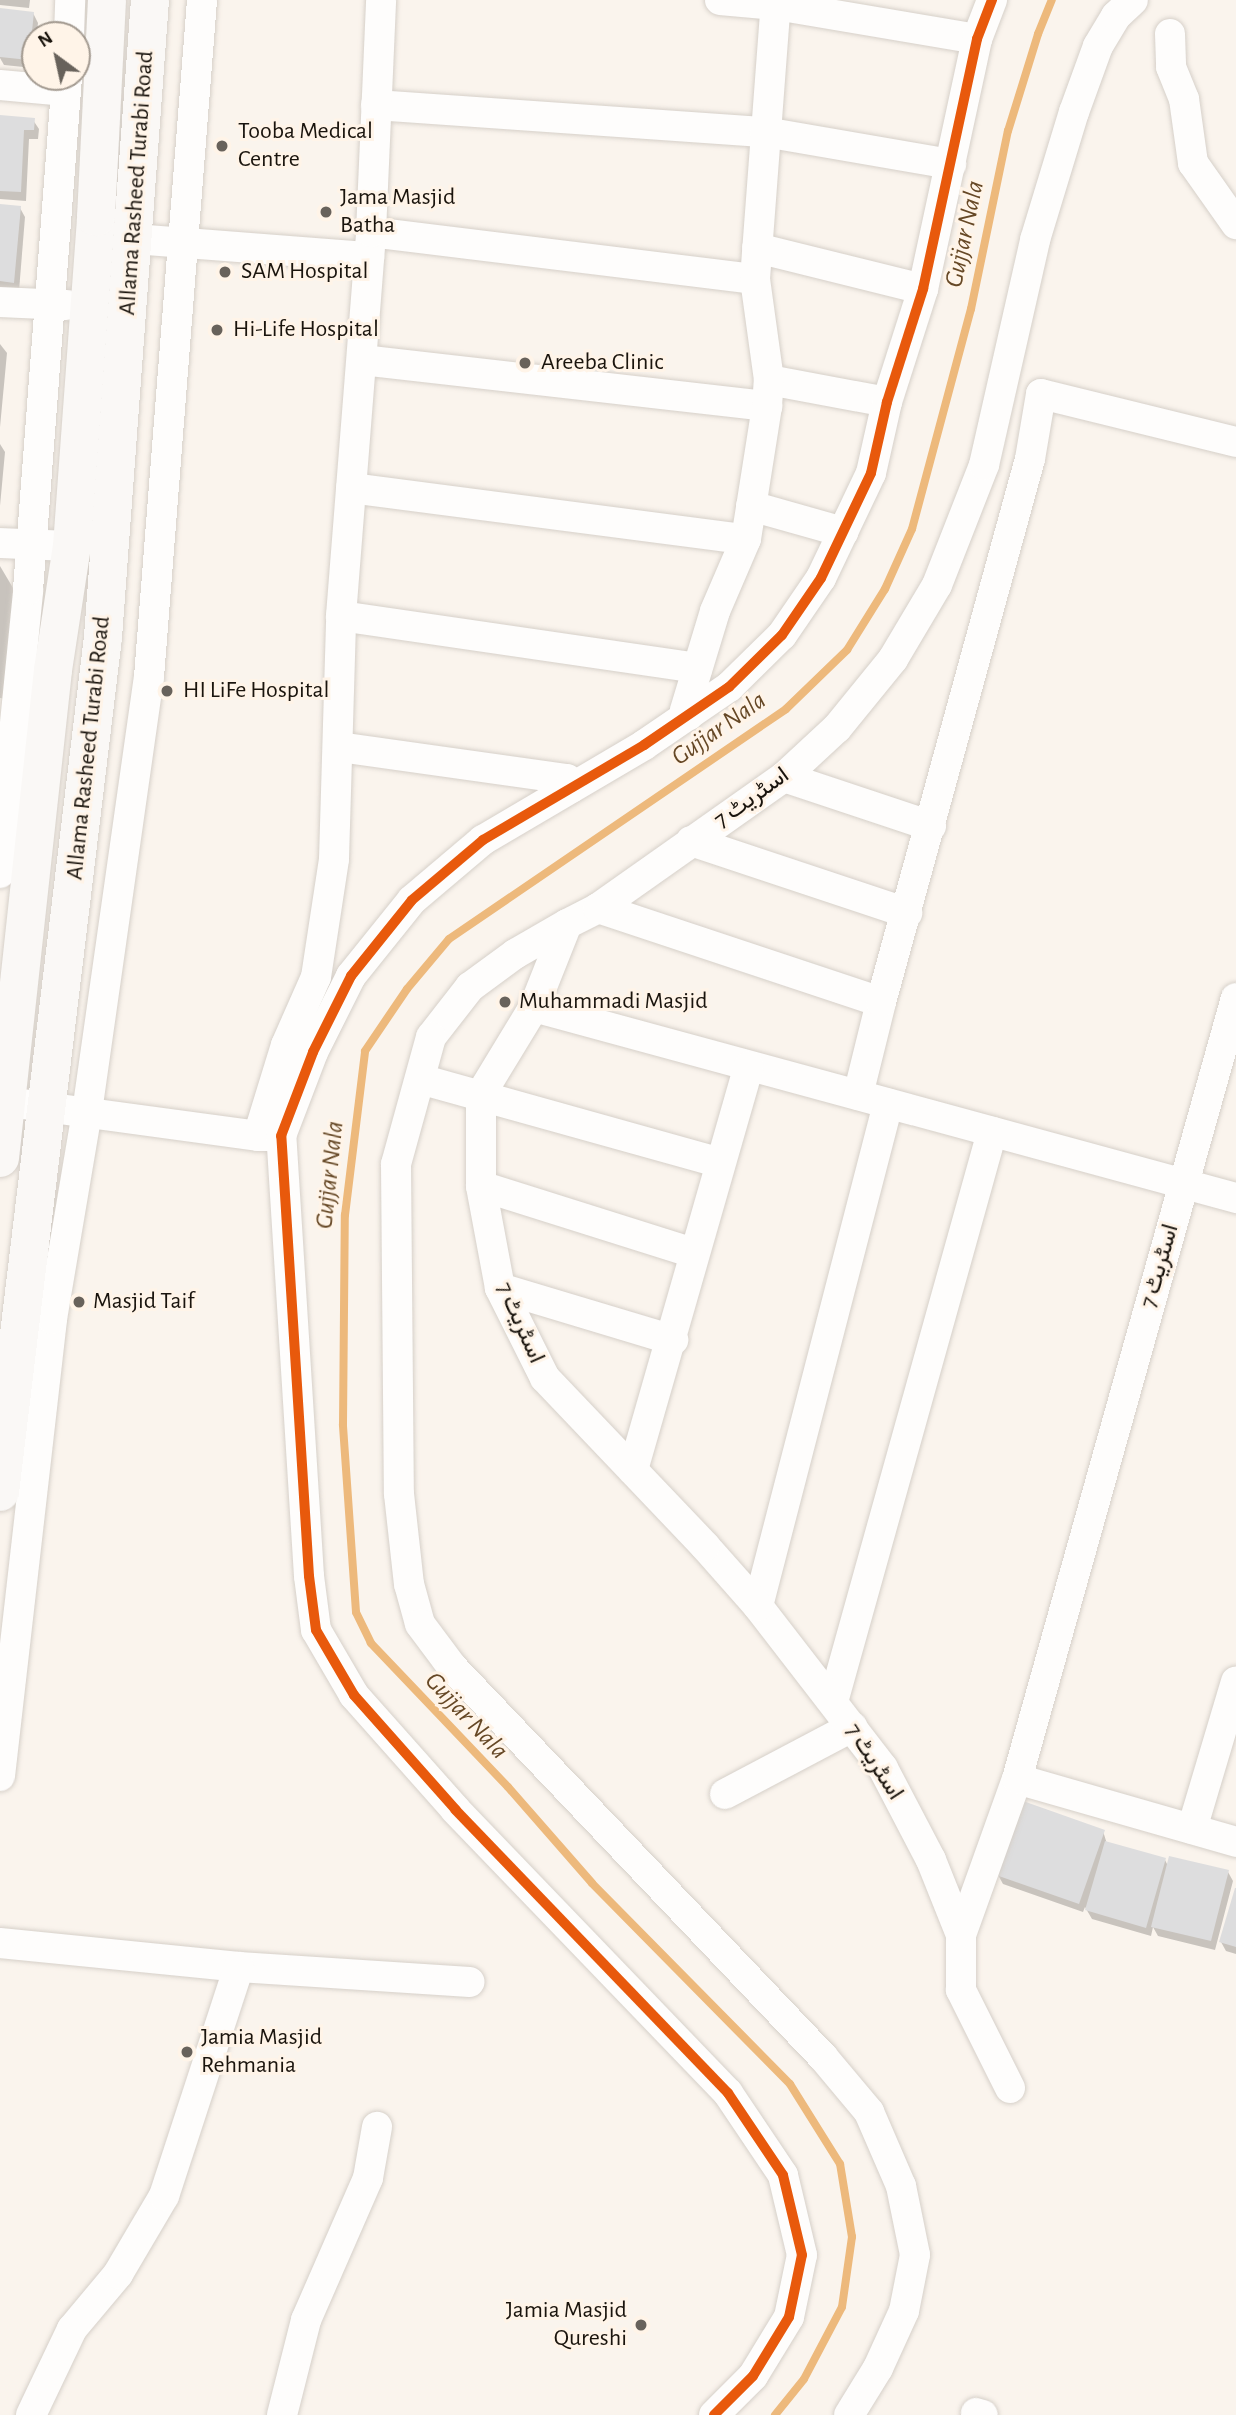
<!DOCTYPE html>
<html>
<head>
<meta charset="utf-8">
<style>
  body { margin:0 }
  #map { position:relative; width:1236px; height:2415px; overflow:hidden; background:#faf4ed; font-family:"Alegreya Sans",Vazirmatn,sans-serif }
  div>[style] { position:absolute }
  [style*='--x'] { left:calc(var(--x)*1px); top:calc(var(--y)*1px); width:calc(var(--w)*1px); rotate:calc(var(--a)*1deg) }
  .shadow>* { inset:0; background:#0003 }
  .stream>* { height:8px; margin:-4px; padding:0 4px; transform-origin:4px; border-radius:4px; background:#edb97c }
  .building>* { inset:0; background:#ddddde }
  .roads { filter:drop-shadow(0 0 2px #d6d0c9) drop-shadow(0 0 2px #d6d0c9) }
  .minor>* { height:30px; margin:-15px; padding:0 15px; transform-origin:15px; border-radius:15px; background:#fefdfc }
  .secondary>* { height:38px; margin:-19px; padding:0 19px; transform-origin:19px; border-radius:19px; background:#faf8f6 }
  .cycleway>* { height:10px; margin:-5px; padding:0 5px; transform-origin:5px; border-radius:5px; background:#e8590c }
  .dots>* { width:19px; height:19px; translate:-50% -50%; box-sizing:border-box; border:4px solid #fff4e8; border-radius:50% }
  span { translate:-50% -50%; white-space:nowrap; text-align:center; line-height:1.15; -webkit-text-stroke:6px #fff4e8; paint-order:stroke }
  .poi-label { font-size:24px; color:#1a140d }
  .left { translate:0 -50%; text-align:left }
  .right { translate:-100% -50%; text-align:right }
  .street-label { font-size:24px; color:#1a140d }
  .water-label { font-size:26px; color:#664826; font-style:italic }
  .north { position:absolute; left:21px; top:21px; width:70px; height:70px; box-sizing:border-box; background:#fff4e8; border:2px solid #a39a90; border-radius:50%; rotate:327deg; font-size:19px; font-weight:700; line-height:28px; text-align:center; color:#1a140d }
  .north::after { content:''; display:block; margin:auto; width:24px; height:32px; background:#68625b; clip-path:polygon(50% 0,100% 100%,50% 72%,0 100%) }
</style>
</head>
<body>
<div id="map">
  <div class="shadow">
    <i style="clip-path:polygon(0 0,30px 0,29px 8px,0 5px)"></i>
    <i style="clip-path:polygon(0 10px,33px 13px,38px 23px,33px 68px,4px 65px,0 58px)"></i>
    <i style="clip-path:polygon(0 117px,33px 120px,39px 129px,38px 139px,29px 139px,26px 201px,0 199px)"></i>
    <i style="clip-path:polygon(0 206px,20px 208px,25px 217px,19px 291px,0 289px)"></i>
    <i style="clip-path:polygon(0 344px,7px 353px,0 427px)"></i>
    <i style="clip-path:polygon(0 444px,5px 452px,0 506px)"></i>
    <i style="clip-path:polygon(0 566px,16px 593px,8px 699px,0 698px)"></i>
    <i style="clip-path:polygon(1103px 1831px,1107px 1844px,1165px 1860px,1168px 1866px,1228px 1872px,1233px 1881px,1215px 1950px,1158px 1936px,1153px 1927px,1151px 1936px,1092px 1919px,1085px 1907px,1083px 1912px,1003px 1884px,998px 1875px)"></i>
    <i style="clip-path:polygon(1236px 1892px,1236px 1954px,1226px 1951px,1221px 1942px)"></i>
  </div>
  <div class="stream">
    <i style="--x:775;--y:2415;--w:46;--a:-51.1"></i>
    <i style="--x:804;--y:2379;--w:81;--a:-62.2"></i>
    <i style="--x:842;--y:2307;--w:71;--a:-81.9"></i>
    <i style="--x:852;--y:2237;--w:74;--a:-99.3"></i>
    <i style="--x:840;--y:2164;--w:94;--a:-122"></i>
    <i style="--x:790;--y:2084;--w:282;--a:-134.6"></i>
    <i style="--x:592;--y:1883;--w:128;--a:-131.2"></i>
    <i style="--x:508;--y:1787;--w:199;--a:-133.6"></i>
    <i style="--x:371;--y:1643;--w:34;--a:-116"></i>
    <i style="--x:356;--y:1612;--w:188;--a:-94"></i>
    <i style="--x:343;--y:1424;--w:209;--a:-89.5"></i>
    <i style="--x:345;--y:1215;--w:165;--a:-83"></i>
    <i style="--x:365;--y:1051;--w:75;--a:-55.9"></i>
    <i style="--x:407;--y:989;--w:65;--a:-50"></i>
    <i style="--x:449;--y:939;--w:408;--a:-34.3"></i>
    <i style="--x:786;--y:709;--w:85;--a:-44"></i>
    <i style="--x:847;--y:650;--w:72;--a:-58.1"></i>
    <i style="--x:885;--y:589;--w:66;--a:-65.8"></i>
    <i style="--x:912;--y:529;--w:228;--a:-75"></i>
    <i style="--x:971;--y:309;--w:182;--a:-78.3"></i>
    <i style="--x:1008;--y:131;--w:102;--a:-72.8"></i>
    <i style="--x:1038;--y:34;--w:37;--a:-68"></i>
  </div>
  <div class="building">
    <i style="clip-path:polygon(0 8px,34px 12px,29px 60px,0 57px)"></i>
    <i style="clip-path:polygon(0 115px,35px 118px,34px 130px,24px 130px,21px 192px,0 191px)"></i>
    <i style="clip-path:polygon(0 204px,21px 206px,14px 283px,0 281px)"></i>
    <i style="clip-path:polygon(1023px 1801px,1105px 1830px,1079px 1904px,996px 1875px)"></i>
    <i style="clip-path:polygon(1105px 1841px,1166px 1858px,1146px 1928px,1085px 1910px)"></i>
    <i style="clip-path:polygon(1169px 1856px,1229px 1870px,1211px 1941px,1151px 1927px)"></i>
    <i style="clip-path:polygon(1235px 1888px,1236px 1888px,1236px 1947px,1219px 1942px)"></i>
  </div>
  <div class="roads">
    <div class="minor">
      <i style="--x:720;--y:0;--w:56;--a:5.1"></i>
      <i style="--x:776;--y:5;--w:204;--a:9.6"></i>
      <i style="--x:1170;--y:34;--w:33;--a:88"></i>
      <i style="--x:1171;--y:67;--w:35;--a:68"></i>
      <i style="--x:1184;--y:99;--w:65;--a:82"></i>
      <i style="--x:1193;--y:163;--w:75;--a:54.8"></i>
      <i style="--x:69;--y:35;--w:35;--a:-88"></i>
      <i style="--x:0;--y:85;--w:66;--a:5.2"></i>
      <i style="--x:376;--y:105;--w:390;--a:4"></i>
      <i style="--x:765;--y:132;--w:189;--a:9.8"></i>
      <i style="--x:371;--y:232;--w:387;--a:7"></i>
      <i style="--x:134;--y:239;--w:236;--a:4.4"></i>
      <i style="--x:757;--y:248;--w:171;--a:13.9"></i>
      <i style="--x:0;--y:302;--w:67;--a:2.6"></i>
      <i style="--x:362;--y:360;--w:408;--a:6.5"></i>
      <i style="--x:769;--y:380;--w:120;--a:10.6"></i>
      <i style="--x:351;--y:488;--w:398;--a:7.4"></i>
      <i style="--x:751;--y:506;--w:96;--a:15.8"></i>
      <i style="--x:0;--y:543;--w:72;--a:2.4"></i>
      <i style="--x:341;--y:616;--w:360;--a:8.3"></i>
      <i style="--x:689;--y:715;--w:6;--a:-129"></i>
      <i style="--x:685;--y:710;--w:103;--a:-73.1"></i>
      <i style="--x:715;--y:611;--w:78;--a:-66.7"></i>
      <i style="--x:746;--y:539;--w:135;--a:-81"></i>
      <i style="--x:767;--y:406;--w:26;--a:-86"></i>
      <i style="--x:769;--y:380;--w:102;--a:-97.9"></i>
      <i style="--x:755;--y:279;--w:280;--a:-85.7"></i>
      <i style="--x:339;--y:747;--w:230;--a:8"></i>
      <i style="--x:567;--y:779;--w:10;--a:66"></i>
      <i style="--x:784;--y:777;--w:155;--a:18.4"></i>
      <i style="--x:691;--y:841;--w:228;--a:18.4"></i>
      <i style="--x:0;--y:873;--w:284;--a:-84.3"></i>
      <i style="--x:28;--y:590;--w:514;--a:-85.65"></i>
      <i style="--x:598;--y:908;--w:298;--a:18.4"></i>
      <i style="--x:567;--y:924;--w:60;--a:150"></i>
      <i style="--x:515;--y:954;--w:56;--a:143.7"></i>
      <i style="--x:470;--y:987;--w:63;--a:128"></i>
      <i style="--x:431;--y:1037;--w:132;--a:105.4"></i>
      <i style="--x:396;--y:1164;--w:330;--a:89.5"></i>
      <i style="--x:399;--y:1494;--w:91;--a:83.7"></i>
      <i style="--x:409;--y:1584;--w:41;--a:74.6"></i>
      <i style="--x:420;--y:1624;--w:54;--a:53.3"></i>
      <i style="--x:452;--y:1667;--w:538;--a:46.43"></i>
      <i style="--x:823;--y:2057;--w:72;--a:50.1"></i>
      <i style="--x:869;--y:2112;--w:81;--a:66.6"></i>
      <i style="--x:901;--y:2186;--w:70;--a:78.5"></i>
      <i style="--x:915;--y:2255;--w:57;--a:101.1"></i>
      <i style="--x:904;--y:2311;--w:63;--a:114.5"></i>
      <i style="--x:878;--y:2368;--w:55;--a:121.7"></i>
      <i style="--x:534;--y:1007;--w:728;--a:15.22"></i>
      <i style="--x:420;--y:1079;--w:312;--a:15.6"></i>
      <i style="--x:858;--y:1095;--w:96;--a:-76.1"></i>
      <i style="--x:881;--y:1002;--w:563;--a:-74.66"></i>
      <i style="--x:1030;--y:459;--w:66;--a:-80.4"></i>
      <i style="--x:1041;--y:394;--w:201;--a:13.8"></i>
      <i style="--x:8;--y:1102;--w:252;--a:7.7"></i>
      <i style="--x:258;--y:1136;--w:20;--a:0"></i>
      <i style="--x:258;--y:1136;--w:95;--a:-72.9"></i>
      <i style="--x:286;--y:1045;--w:74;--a:-66.2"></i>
      <i style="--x:316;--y:977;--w:119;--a:-81.3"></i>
      <i style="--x:334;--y:859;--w:243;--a:-88.3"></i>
      <i style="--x:341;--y:616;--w:385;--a:-85.5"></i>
      <i style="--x:371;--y:232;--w:232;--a:-87.5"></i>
      <i style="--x:481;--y:1186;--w:222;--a:17.5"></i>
      <i style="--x:500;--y:1288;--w:181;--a:16.7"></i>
      <i style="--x:633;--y:1470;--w:420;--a:-74"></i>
      <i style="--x:758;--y:1606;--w:519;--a:-75.48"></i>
      <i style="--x:833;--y:1702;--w:592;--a:-74.41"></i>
      <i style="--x:0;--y:1776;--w:460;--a:-83.5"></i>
      <i style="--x:52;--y:1319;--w:210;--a:-80.4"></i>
      <i style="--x:87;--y:1112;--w:439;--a:-81.9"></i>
      <i style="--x:149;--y:677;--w:679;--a:-85.52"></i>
      <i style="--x:1017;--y:1779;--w:228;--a:16"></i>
      <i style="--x:725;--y:1794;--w:144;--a:-27.8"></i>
      <i style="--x:1192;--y:1829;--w:154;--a:-73.4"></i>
      <i style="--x:961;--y:1935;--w:166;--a:-70.3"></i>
      <i style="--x:1017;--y:1779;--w:811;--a:-74.34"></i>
      <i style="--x:0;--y:1943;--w:240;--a:5.7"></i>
      <i style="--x:239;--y:1967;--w:231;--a:3.7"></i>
      <i style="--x:1010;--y:2088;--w:110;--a:-116.6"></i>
      <i style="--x:961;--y:1990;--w:55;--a:-90"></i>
      <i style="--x:961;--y:1935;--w:81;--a:-111.8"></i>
      <i style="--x:931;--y:1860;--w:104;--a:-117.6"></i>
      <i style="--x:883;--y:1768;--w:205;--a:-127.7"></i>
      <i style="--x:758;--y:1606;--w:80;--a:-131.5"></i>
      <i style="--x:705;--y:1546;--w:232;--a:-133.6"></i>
      <i style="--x:545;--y:1378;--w:101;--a:-116.6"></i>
      <i style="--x:500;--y:1288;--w:104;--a:-100.6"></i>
      <i style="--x:481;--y:1186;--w:92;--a:-90"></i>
      <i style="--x:481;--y:1094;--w:102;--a:-58.7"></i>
      <i style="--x:534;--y:1007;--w:89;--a:-68.3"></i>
      <i style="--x:567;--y:924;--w:35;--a:-27"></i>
      <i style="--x:598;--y:908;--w:228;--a:-35.2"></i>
      <i style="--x:784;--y:777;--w:72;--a:-42.8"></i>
      <i style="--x:837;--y:728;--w:89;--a:-50.9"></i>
      <i style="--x:893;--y:659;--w:86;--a:-59.3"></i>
      <i style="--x:937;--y:585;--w:129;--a:-68.6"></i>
      <i style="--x:984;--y:465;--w:231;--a:-77.2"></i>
      <i style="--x:1035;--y:240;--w:134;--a:-73.1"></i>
      <i style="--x:1074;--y:112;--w:70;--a:-70"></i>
      <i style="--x:1098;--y:46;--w:35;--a:-59"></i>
      <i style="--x:1116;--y:16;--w:23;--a:-43"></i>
      <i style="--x:976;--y:2413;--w:7;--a:16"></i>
      <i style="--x:31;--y:2415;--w:95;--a:-64.5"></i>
      <i style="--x:72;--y:2329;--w:72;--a:-50.1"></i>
      <i style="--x:118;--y:2274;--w:91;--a:-59.5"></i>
      <i style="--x:164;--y:2196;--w:241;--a:-71.9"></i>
      <i style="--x:282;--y:2415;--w:98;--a:-75.8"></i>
      <i style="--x:306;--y:2320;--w:155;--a:-66.4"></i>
      <i style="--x:368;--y:2178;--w:52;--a:-80"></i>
      <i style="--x:714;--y:2415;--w:55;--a:-45"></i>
      <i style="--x:753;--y:2376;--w:69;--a:-58.6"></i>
      <i style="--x:789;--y:2317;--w:63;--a:-78.2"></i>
      <i style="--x:802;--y:2255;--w:82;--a:-103.4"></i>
      <i style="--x:783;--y:2175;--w:99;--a:-123.9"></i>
      <i style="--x:728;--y:2093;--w:393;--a:-133.9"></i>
      <i style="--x:456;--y:1810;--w:154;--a:-131.6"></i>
      <i style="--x:354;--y:1695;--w:75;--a:-120.3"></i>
      <i style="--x:316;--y:1630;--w:54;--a:-97.4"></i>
      <i style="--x:309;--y:1576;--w:441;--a:-93.6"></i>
      <i style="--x:281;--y:1136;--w:90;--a:-69.1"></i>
      <i style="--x:313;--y:1052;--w:85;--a:-63.4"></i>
      <i style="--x:351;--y:976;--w:97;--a:-51.2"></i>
      <i style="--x:412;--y:900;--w:93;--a:-40.2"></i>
      <i style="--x:483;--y:840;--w:187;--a:-30.5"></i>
      <i style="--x:644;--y:745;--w:103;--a:-34.3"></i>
      <i style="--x:729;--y:687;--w:74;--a:-44.5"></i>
      <i style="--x:782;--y:635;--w:69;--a:-55.6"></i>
      <i style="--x:821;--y:578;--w:116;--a:-64.5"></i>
      <i style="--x:871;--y:473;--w:73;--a:-77.3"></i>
      <i style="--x:887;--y:402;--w:119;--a:-72.3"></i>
      <i style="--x:923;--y:289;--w:256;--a:-77.8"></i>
      <i style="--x:977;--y:39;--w:42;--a:-69"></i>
    </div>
    <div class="secondary">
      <i style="--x:0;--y:1158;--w:491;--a:-83.8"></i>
      <i style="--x:53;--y:670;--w:125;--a:-81.3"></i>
      <i style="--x:72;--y:546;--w:330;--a:-85.8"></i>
      <i style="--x:96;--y:217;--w:217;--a:-87.1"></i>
      <i style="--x:0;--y:1492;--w:861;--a:-83.13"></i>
      <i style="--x:103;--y:637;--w:639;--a:-85.78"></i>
    </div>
  </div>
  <div class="cycleway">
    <i style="--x:714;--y:2415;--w:55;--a:-45"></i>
    <i style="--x:753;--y:2376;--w:69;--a:-58.6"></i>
    <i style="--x:789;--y:2317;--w:63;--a:-78.2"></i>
    <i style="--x:802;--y:2255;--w:82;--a:-103.4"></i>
    <i style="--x:783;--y:2175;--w:99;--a:-123.9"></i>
    <i style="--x:728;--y:2093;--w:393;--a:-133.9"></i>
    <i style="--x:456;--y:1810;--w:154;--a:-131.6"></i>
    <i style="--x:354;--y:1695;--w:75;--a:-120.3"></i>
    <i style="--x:316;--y:1630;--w:54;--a:-97.4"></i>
    <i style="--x:309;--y:1576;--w:441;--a:-93.6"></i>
    <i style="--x:281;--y:1136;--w:90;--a:-69.1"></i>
    <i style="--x:313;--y:1052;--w:85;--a:-63.4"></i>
    <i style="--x:351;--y:976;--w:97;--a:-51.2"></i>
    <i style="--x:412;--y:900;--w:93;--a:-40.2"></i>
    <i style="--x:483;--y:840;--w:187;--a:-30.5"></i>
    <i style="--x:644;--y:745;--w:103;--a:-34.3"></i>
    <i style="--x:729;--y:687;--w:74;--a:-44.5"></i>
    <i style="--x:782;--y:635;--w:69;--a:-55.6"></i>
    <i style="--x:821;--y:578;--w:116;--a:-64.5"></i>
    <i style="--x:871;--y:473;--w:73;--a:-77.3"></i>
    <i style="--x:887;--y:402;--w:119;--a:-72.3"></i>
    <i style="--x:923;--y:289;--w:256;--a:-77.8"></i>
    <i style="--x:977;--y:39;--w:42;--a:-69"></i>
  </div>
  <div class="dots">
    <i style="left:222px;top:146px;background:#68625b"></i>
    <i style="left:326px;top:212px;background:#68625b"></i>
    <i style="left:225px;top:272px;background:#68625b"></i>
    <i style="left:217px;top:330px;background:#68625b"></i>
    <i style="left:525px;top:363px;background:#68625b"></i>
    <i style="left:167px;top:691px;background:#68625b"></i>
    <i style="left:505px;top:1002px;background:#68625b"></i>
    <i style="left:79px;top:1302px;background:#68625b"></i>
    <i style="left:187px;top:2052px;background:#68625b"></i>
    <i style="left:641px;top:2325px;background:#68625b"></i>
  </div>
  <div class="poi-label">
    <span class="left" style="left:238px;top:146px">Tooba Medical<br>Centre</span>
    <span class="left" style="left:340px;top:212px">Jama Masjid<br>Batha</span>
    <span class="left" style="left:241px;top:272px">SAM Hospital</span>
    <span class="left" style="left:233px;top:330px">Hi-Life Hospital</span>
    <span class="left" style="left:541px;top:363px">Areeba Clinic</span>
    <span class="left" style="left:183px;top:691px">HI LiFe Hospital</span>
    <span class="left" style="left:519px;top:1002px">Muhammadi Masjid</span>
    <span class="left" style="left:93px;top:1302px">Masjid Taif</span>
    <span class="left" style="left:201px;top:2052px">Jamia Masjid<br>Rehmania</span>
    <span class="right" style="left:627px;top:2325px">Jamia Masjid<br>Qureshi</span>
  </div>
  <div class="street-label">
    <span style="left:137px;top:183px;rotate:-86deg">Allama Rasheed Turabi Road</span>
    <span style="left:89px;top:748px;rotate:-84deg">Allama Rasheed Turabi Road</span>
    <span style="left:752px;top:798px;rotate:-36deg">اسٹریٹ 7</span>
    <span style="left:1160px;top:1266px;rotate:-74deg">اسٹریٹ 7</span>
    <span style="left:520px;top:1323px;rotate:66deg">اسٹریٹ 7</span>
    <span style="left:874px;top:1762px;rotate:57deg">اسٹریٹ 7</span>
  </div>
  <div class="water-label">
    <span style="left:965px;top:234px;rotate:-78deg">Gujjar Nala</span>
    <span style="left:719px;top:729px;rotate:-35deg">Gujjar Nala</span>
    <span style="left:330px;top:1175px;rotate:-84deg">Gujjar Nala</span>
    <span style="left:466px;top:1716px;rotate:47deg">Gujjar Nala</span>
  </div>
  <div class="north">N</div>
</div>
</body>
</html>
